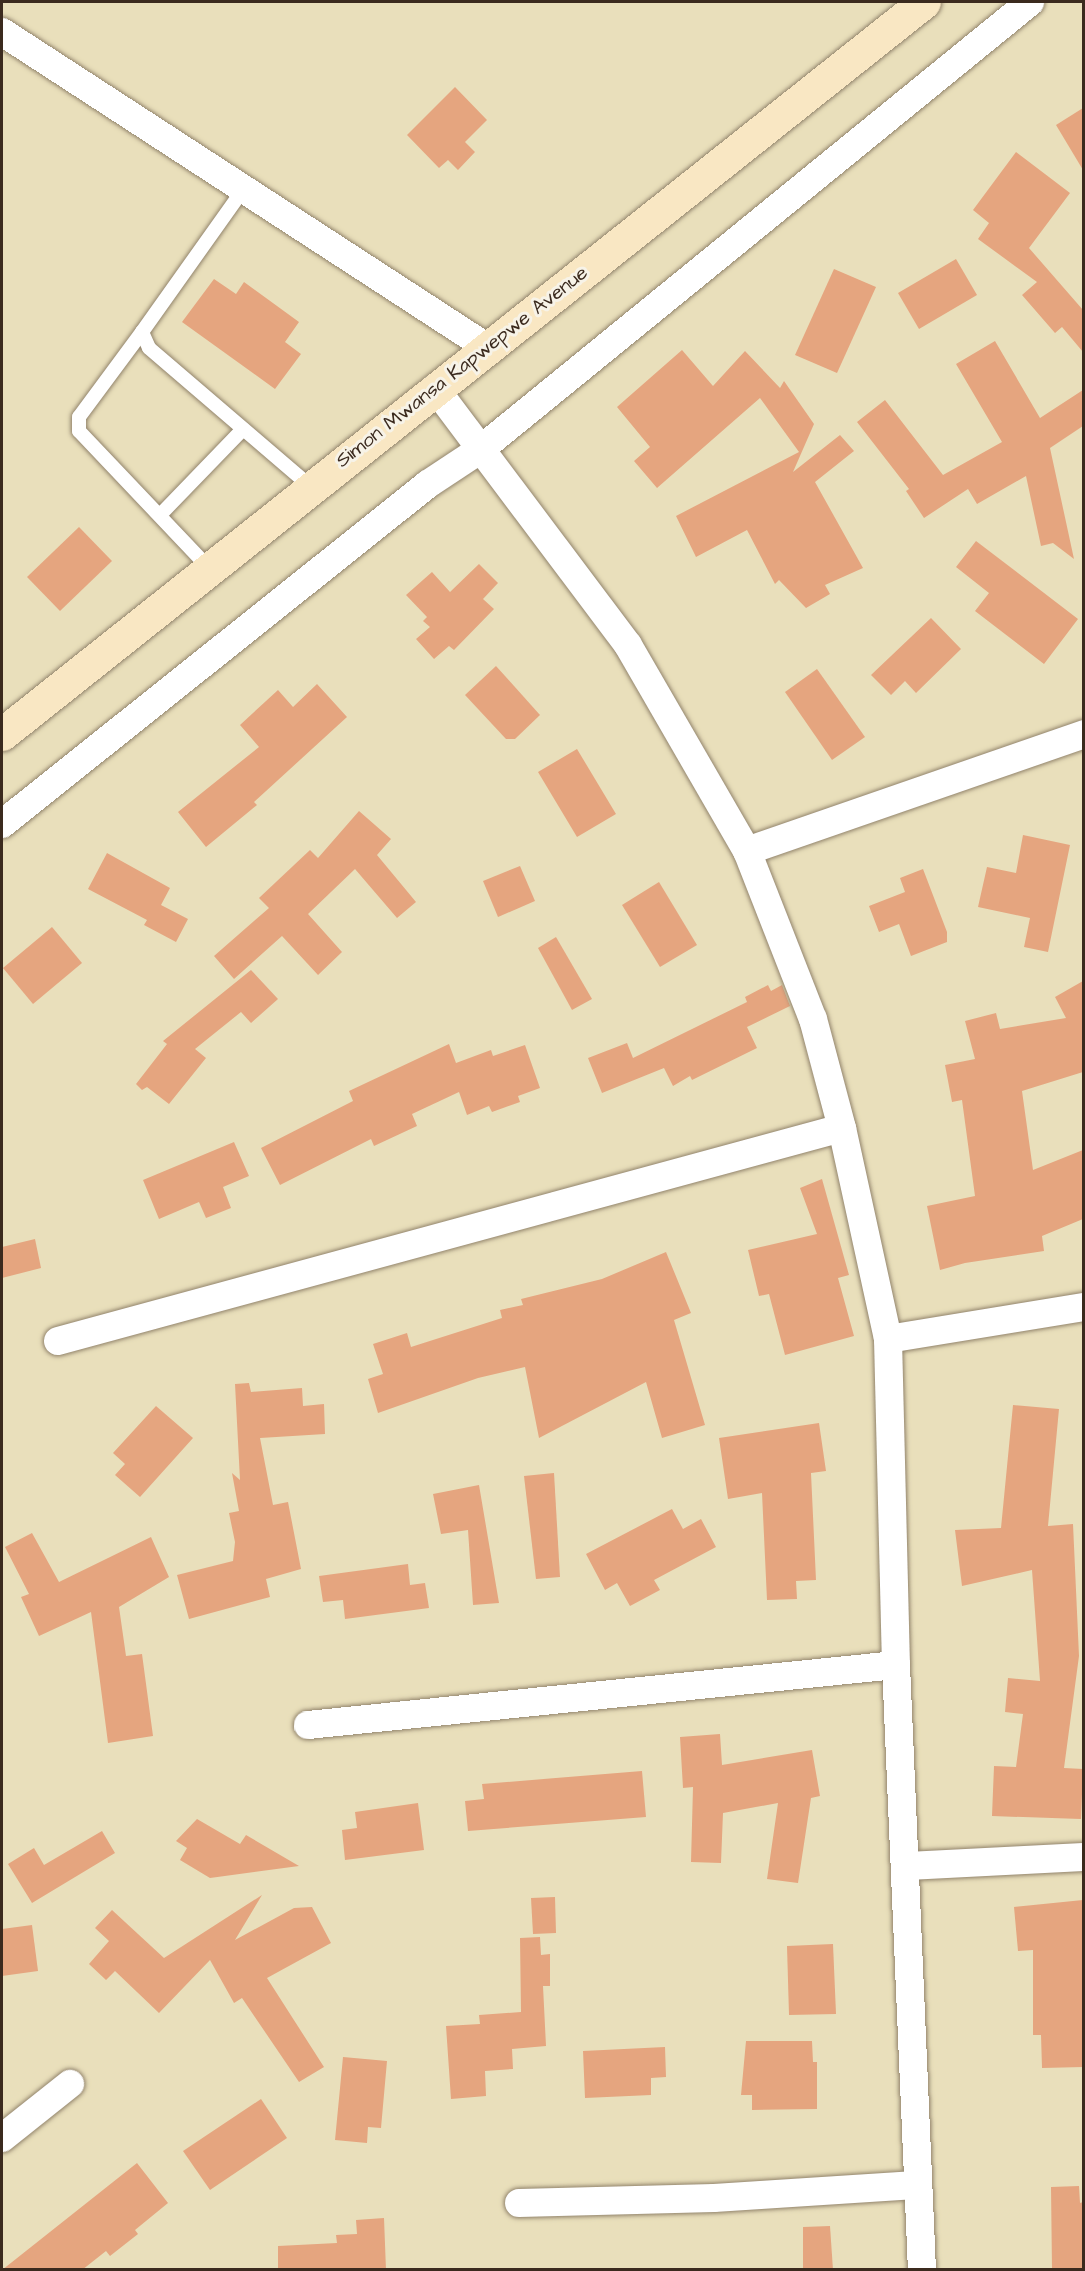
<!DOCTYPE html>
<html>
<head>
<meta charset="utf-8">
<style>
  body { margin:0 }
  #map { position:relative; width:1085px; height:2271px; overflow:hidden; background:#e9dfbb; font-family:"Architects Daughter",sans-serif }
  div>[style] { position:absolute }
  [style*='--x'] { left:calc(var(--x)*1px); top:calc(var(--y)*1px); width:calc(var(--w)*1px); rotate:calc(var(--a)*1deg) }
  .building>* { inset:0; background:#e5a57f }
  .roads { filter:drop-shadow(0 0 2px #92846c) drop-shadow(0 0 2px #92846c) }
  .service>* { height:14px; margin:-7px; padding:0 7px; transform-origin:7px; border-radius:7px; background:#fff }
  .minor>* { height:28px; margin:-14px; padding:0 14px; transform-origin:14px; border-radius:14px; background:#fff }
  .secondary>* { height:33px; margin:-16.5px; padding:0 16.5px; transform-origin:16.5px; border-radius:16.5px; background:#f9e7c3 }
  span { translate:-50% -50%; white-space:nowrap; text-align:center; line-height:1.15; -webkit-text-stroke:6px #f7f3e8; paint-order:stroke }
  .street-label { font-size:20px; color:#3b2a1e }
  .frame { position:absolute; inset:0; border:3px solid #3b2a1e; pointer-events:none }
</style>
</head>
<body>
<div id="map">
  <div class="building">
    <i style="clip-path:polygon(455px 87px,487px 120px,465px 142px,475px 152px,458px 170px,448px 160px,439px 168px,407px 135px)"></i>
    <i style="clip-path:polygon(1083px 108px,1083px 170px,1056px 125px)"></i>
    <i style="clip-path:polygon(1016px 152px,1070px 193px,1029px 248px,1083px 310px,1083px 352px,1062px 327px,1055px 333px,1022px 295px,1037px 282px,978px 239px,989px 223px,973px 210px)"></i>
    <i style="clip-path:polygon(956px 259px,977px 295px,919px 329px,898px 293px)"></i>
    <i style="clip-path:polygon(834px 269px,876px 287px,837px 373px,795px 355px)"></i>
    <i style="clip-path:polygon(214px 279px,236px 294px,244px 282px,299px 322px,285px 342px,301px 354px,275px 389px,182px 322px)"></i>
    <i style="clip-path:polygon(995px 341px,1040px 418px,1083px 390px,1083px 426px,1050px 448px,1074px 559px,1053px 543px,1041px 546px,1026px 476px,977px 504px,968px 489px,924px 518px,906px 491px,909px 489px,857px 422px,885px 400px,943px 475px,1002px 442px,956px 364px)"></i>
    <i style="clip-path:polygon(682px 350px,713px 386px,745px 351px,780px 388px,784px 381px,814px 424px,793px 472px,840px 435px,854px 451px,815px 482px,863px 568px,825px 585px,830px 594px,806px 608px,779px 580px,775px 584px,747px 530px,696px 557px,676px 516px,799px 452px,760px 398px,657px 488px,634px 461px,650px 447px,617px 407px)"></i>
    <i style="clip-path:polygon(79px 527px,112px 561px,60px 611px,27px 577px)"></i>
    <i style="clip-path:polygon(976px 541px,1078px 619px,1044px 664px,975px 611px,989px 593px,956px 567px)"></i>
    <i style="clip-path:polygon(479px 564px,498px 583px,483px 599px,494px 609px,454px 650px,449px 646px,434px 659px,416px 639px,430px 627px,423px 621px,427px 617px,406px 595px,432px 572px,450px 592px)"></i>
    <i style="clip-path:polygon(931px 618px,961px 649px,916px 693px,905px 681px,891px 695px,871px 675px)"></i>
    <i style="clip-path:polygon(496px 666px,540px 715px,515px 739px,506px 739px,465px 695px)"></i>
    <i style="clip-path:polygon(817px 669px,865px 737px,832px 760px,785px 692px)"></i>
    <i style="clip-path:polygon(317px 684px,347px 717px,254px 802px,257px 805px,206px 847px,178px 812px,259px 747px,240px 725px,278px 690px,293px 707px)"></i>
    <i style="clip-path:polygon(577px 749px,616px 814px,577px 837px,538px 772px)"></i>
    <i style="clip-path:polygon(359px 811px,391px 839px,377px 855px,416px 902px,397px 918px,355px 869px,308px 914px,342px 952px,318px 975px,282px 936px,234px 979px,214px 956px,269px 908px,259px 898px,310px 850px,318px 858px)"></i>
    <i style="clip-path:polygon(1023px 835px,1070px 845px,1048px 952px,1024px 947px,1030px 918px,978px 907px,987px 867px,1016px 873px)"></i>
    <i style="clip-path:polygon(107px 853px,170px 888px,161px 905px,188px 919px,176px 942px,144px 925px,147px 920px,88px 889px)"></i>
    <i style="clip-path:polygon(520px 866px,535px 901px,498px 917px,483px 881px)"></i>
    <i style="clip-path:polygon(923px 869px,947px 932px,947px 942px,911px 956px,899px 924px,879px 932px,869px 906px,905px 892px,900px 878px)"></i>
    <i style="clip-path:polygon(659px 882px,697px 945px,660px 967px,622px 905px)"></i>
    <i style="clip-path:polygon(52px 927px,82px 963px,33px 1004px,3px 968px)"></i>
    <i style="clip-path:polygon(556px 937px,592px 999px,572px 1010px,538px 948px)"></i>
    <i style="clip-path:polygon(251px 970px,278px 999px,251px 1023px,241px 1012px,195px 1049px,206px 1058px,169px 1104px,147px 1087px,142px 1090px,136px 1084px,167px 1044px,163px 1041px)"></i>
    <i style="clip-path:polygon(1083px 981px,1083px 1072px,1022px 1091px,1033px 1170px,1083px 1150px,1083px 1219px,1042px 1236px,1044px 1251px,965px 1263px,940px 1270px,927px 1206px,975px 1196px,962px 1100px,952px 1102px,945px 1065px,975px 1059px,965px 1021px,996px 1013px,1000px 1029px,1066px 1018px,1055px 997px)"></i>
    <i style="clip-path:polygon(768px 985px,771px 991px,782px 985px,790px 1006px,747px 1027px,757px 1048px,692px 1080px,690px 1076px,673px 1086px,664px 1068px,602px 1093px,588px 1058px,627px 1043px,633px 1058px,747px 1002px,745px 997px)"></i>
    <i style="clip-path:polygon(449px 1044px,456px 1063px,491px 1050px,493px 1056px,525px 1045px,540px 1088px,518px 1096px,520px 1102px,492px 1112px,489px 1106px,467px 1115px,459px 1092px,412px 1114px,417px 1126px,374px 1146px,371px 1139px,280px 1185px,261px 1148px,353px 1101px,349px 1091px)"></i>
    <i style="clip-path:polygon(234px 1142px,249px 1176px,223px 1187px,231px 1208px,206px 1218px,199px 1202px,159px 1219px,143px 1180px)"></i>
    <i style="clip-path:polygon(822px 1179px,849px 1275px,838px 1278px,854px 1336px,785px 1355px,769px 1294px,759px 1296px,748px 1250px,817px 1234px,800px 1188px)"></i>
    <i style="clip-path:polygon(35px 1239px,41px 1268px,2px 1278px,2px 1247px)"></i>
    <i style="clip-path:polygon(666px 1252px,691px 1313px,674px 1320px,705px 1425px,662px 1438px,646px 1382px,539px 1438px,525px 1367px,478px 1378px,378px 1413px,368px 1379px,383px 1374px,373px 1344px,407px 1333px,411px 1347px,502px 1318px,500px 1310px,523px 1305px,521px 1299px,602px 1279px)"></i>
    <i style="clip-path:polygon(249px 1383px,251px 1392px,302px 1388px,303px 1406px,324px 1404px,325px 1434px,260px 1438px,273px 1505px,288px 1502px,301px 1569px,266px 1579px,270px 1597px,189px 1619px,177px 1575px,233px 1561px,235px 1542px,229px 1513px,239px 1511px,232px 1473px,240px 1480px,235px 1384px)"></i>
    <i style="clip-path:polygon(1013px 1405px,1059px 1409px,1048px 1526px,1073px 1524px,1079px 1656px,1064px 1768px,1083px 1769px,1081px 1819px,992px 1816px,994px 1766px,1016px 1767px,1023px 1714px,1005px 1712px,1008px 1678px,1040px 1681px,1032px 1570px,962px 1586px,955px 1530px,1001px 1528px)"></i>
    <i style="clip-path:polygon(156px 1406px,193px 1438px,140px 1497px,115px 1475px,125px 1464px,113px 1453px)"></i>
    <i style="clip-path:polygon(819px 1423px,826px 1471px,811px 1473px,816px 1580px,796px 1581px,797px 1599px,767px 1600px,762px 1493px,728px 1499px,719px 1438px)"></i>
    <i style="clip-path:polygon(554px 1473px,560px 1577px,536px 1579px,524px 1476px)"></i>
    <i style="clip-path:polygon(479px 1485px,499px 1603px,473px 1605px,468px 1530px,441px 1534px,433px 1494px)"></i>
    <i style="clip-path:polygon(672px 1509px,683px 1529px,701px 1519px,716px 1547px,654px 1580px,660px 1590px,630px 1606px,617px 1583px,605px 1590px,586px 1554px)"></i>
    <i style="clip-path:polygon(32px 1533px,59px 1582px,151px 1537px,169px 1577px,119px 1607px,126px 1656px,142px 1654px,153px 1736px,108px 1743px,91px 1612px,39px 1636px,21px 1597px,29px 1594px,5px 1547px)"></i>
    <i style="clip-path:polygon(408px 1564px,410px 1585px,425px 1583px,429px 1608px,345px 1619px,343px 1600px,323px 1602px,319px 1576px)"></i>
    <i style="clip-path:polygon(720px 1734px,722px 1765px,812px 1750px,820px 1796px,811px 1798px,798px 1883px,767px 1879px,778px 1803px,723px 1813px,721px 1863px,691px 1862px,693px 1787px,683px 1788px,680px 1737px)"></i>
    <i style="clip-path:polygon(642px 1771px,646px 1817px,468px 1831px,465px 1801px,484px 1799px,482px 1784px)"></i>
    <i style="clip-path:polygon(418px 1803px,424px 1850px,345px 1860px,342px 1830px,357px 1828px,355px 1812px)"></i>
    <i style="clip-path:polygon(197px 1819px,240px 1844px,246px 1835px,299px 1866px,210px 1878px,180px 1860px,187px 1848px,176px 1841px)"></i>
    <i style="clip-path:polygon(102px 1831px,115px 1853px,32px 1903px,8px 1864px,34px 1848px,44px 1865px)"></i>
    <i style="clip-path:polygon(262px 1895px,235px 1940px,294px 1908px,312px 1907px,331px 1943px,267px 1978px,324px 2067px,299px 2082px,242px 1998px,234px 2003px,210px 1960px,159px 2013px,115px 1971px,106px 1980px,89px 1964px,109px 1941px,95px 1928px,112px 1910px,164px 1958px)"></i>
    <i style="clip-path:polygon(555px 1897px,556px 1933px,533px 1934px,531px 1898px)"></i>
    <i style="clip-path:polygon(1083px 1900px,1083px 2067px,1042px 2068px,1041px 2035px,1033px 2035px,1033px 1950px,1018px 1951px,1014px 1907px)"></i>
    <i style="clip-path:polygon(32px 1925px,38px 1971px,2px 1976px,2px 1929px)"></i>
    <i style="clip-path:polygon(540px 1937px,541px 1955px,550px 1954px,550px 1986px,543px 1986px,546px 2046px,512px 2049px,513px 2069px,485px 2071px,486px 2096px,451px 2099px,446px 2026px,480px 2024px,479px 2015px,521px 2012px,520px 1938px)"></i>
    <i style="clip-path:polygon(833px 1944px,836px 2014px,789px 2015px,787px 1946px)"></i>
    <i style="clip-path:polygon(746px 2041px,812px 2041px,813px 2062px,817px 2062px,817px 2109px,752px 2110px,752px 2095px,741px 2095px)"></i>
    <i style="clip-path:polygon(665px 2047px,666px 2077px,651px 2078px,651px 2095px,585px 2098px,583px 2051px)"></i>
    <i style="clip-path:polygon(343px 2057px,387px 2061px,381px 2128px,368px 2127px,367px 2143px,335px 2140px)"></i>
    <i style="clip-path:polygon(261px 2099px,287px 2138px,210px 2190px,183px 2151px)"></i>
    <i style="clip-path:polygon(137px 2163px,168px 2203px,135px 2230px,138px 2234px,110px 2256px,106px 2251px,82px 2270px,2px 2270px)"></i>
    <i style="clip-path:polygon(1079px 2186px,1080px 2203px,1083px 2202px,1083px 2270px,1052px 2270px,1051px 2187px)"></i>
    <i style="clip-path:polygon(384px 2218px,386px 2270px,278px 2270px,278px 2246px,337px 2243px,336px 2235px,357px 2234px,356px 2220px)"></i>
    <i style="clip-path:polygon(830px 2226px,833px 2270px,803px 2270px,803px 2227px)"></i>
  </div>
  <div class="roads">
    <div class="service">
      <i style="--x:245;--y:187;--w:178;--a:125.4"></i>
      <i style="--x:142;--y:332;--w:17;--a:66"></i>
      <i style="--x:149;--y:348;--w:213;--a:40.6"></i>
      <i style="--x:142;--y:332;--w:106;--a:126.5"></i>
      <i style="--x:79;--y:417;--w:14;--a:90"></i>
      <i style="--x:79;--y:431;--w:190;--a:46.5"></i>
      <i style="--x:161;--y:514;--w:118;--a:-46"></i>
    </div>
    <div class="minor">
      <i style="--x:2;--y:32;--w:580;--a:33.03"></i>
      <i style="--x:435;--y:388;--w:321;--a:53.1"></i>
      <i style="--x:628;--y:645;--w:238;--a:60"></i>
      <i style="--x:747;--y:851;--w:180;--a:68.6"></i>
      <i style="--x:813;--y:1019;--w:113;--a:75.1"></i>
      <i style="--x:842;--y:1128;--w:216;--a:77.7"></i>
      <i style="--x:888;--y:1339;--w:326;--a:88.6"></i>
      <i style="--x:896;--y:1665;--w:606;--a:87.54"></i>
      <i style="--x:2;--y:824;--w:545;--a:-38.59"></i>
      <i style="--x:428;--y:484;--w:64;--a:-33.4"></i>
      <i style="--x:481;--y:449;--w:708;--a:-39.15"></i>
      <i style="--x:747;--y:851;--w:357;--a:-19.1"></i>
      <i style="--x:888;--y:1339;--w:199;--a:-9.3"></i>
      <i style="--x:58;--y:1341;--w:812;--a:-15.2"></i>
      <i style="--x:308;--y:1725;--w:591;--a:-5.83"></i>
      <i style="--x:907;--y:1866;--w:177;--a:-2.9"></i>
      <i style="--x:2;--y:2138;--w:87;--a:-38.5"></i>
      <i style="--x:519;--y:2203;--w:195;--a:-1.5"></i>
      <i style="--x:714;--y:2198;--w:202;--a:-3.7"></i>
    </div>
    <div class="secondary">
      <i style="--x:2;--y:734;--w:1177;--a:-38.45"></i>
    </div>
  </div>
  <div class="street-label">
    <span style="left:462px;top:367px;rotate:-38deg">Simon Mwansa Kapwepwe Avenue</span>
  </div>
  <div class="frame"></div>
</div>
</body>
</html>
